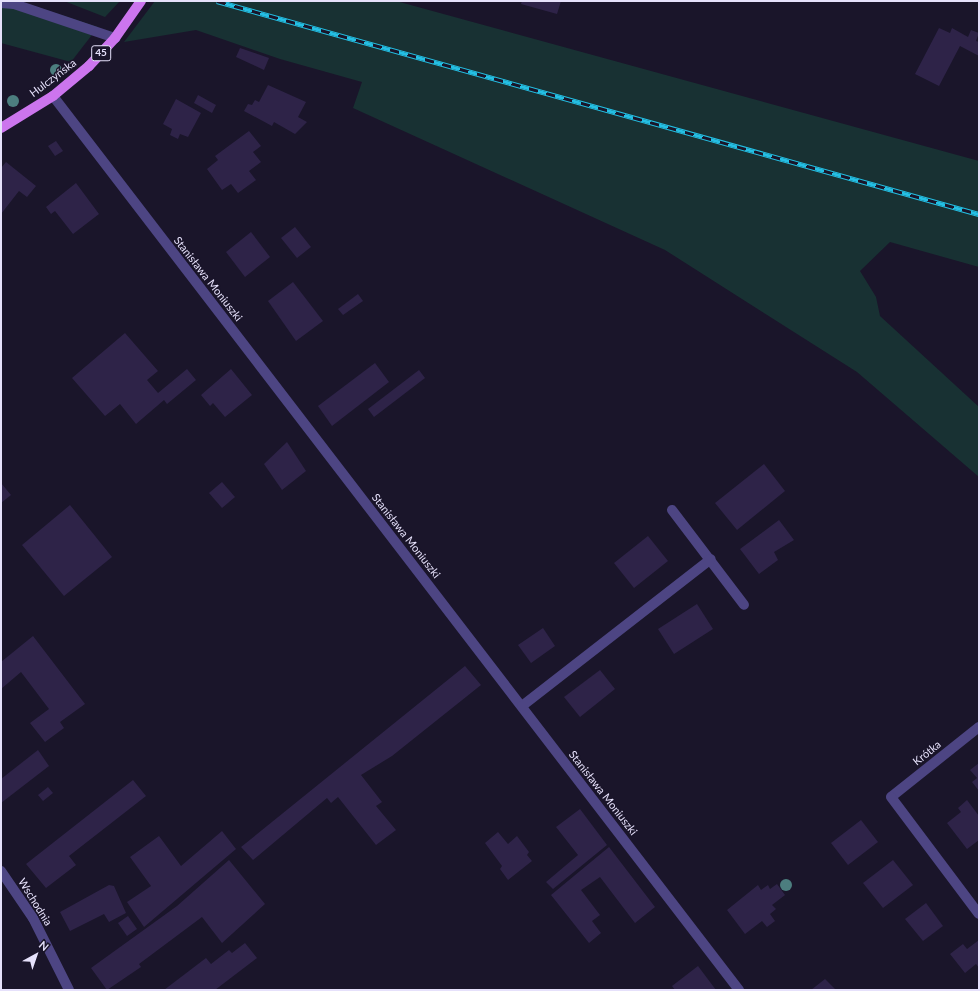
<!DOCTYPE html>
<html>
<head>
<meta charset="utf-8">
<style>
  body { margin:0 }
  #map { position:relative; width:980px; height:991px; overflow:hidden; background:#1a152a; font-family:Lato,sans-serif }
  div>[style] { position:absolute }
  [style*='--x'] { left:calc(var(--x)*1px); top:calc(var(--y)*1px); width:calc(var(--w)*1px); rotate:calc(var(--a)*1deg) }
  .green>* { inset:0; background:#183133 }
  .building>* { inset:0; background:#2e2348 }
  .minor>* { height:10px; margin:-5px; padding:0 5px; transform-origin:5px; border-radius:5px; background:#4d4583 }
  .major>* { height:10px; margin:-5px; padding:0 5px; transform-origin:5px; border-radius:5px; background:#cc75ee }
  .rail>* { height:4.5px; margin-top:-2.25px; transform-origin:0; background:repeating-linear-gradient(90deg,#1a152a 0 9px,#24bfe4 0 18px); box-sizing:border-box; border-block:1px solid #24bfe4 }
  .trees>* { width:12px; height:12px; margin:-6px; border-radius:50%; background:#4c7e7f }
  span { translate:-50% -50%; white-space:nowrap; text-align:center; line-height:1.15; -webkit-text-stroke:3px #1a152a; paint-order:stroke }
  .shield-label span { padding:1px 3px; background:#1a152a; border:1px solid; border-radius:3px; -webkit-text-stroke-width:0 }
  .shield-label { font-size:10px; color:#e6e1fb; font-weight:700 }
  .street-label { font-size:11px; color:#e6e1fb }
  .frame { position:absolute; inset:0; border:2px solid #e6e1fb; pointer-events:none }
  .north { position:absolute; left:16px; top:935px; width:40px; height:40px; -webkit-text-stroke:3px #1a152a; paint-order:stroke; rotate:40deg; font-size:11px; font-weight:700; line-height:16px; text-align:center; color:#e6e1fb }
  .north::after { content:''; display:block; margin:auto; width:14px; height:18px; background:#e6e1fb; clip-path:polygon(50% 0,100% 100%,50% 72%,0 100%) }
</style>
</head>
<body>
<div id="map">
  <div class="green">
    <i style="clip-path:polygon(1px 1px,19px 1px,98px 27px,71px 62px,1px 43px)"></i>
    <i style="clip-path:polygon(64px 1px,120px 1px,105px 17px)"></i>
    <i style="clip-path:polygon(155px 1px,396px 1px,979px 161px,979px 267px,890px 242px,860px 271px,876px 297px,880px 316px,979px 407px,979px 477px,857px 372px,665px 250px,353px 108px,362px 82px,280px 59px,196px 30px,124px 42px)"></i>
  </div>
  <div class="building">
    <i style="clip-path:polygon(522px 1px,561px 1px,557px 14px,521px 4px)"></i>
    <i style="clip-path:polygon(939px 28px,950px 33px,952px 28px,968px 37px,971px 30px,979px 33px,976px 41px,979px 42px,979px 56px,960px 46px,939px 86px,915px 74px)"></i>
    <i style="clip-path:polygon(240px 48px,269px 58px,264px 70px,236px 57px)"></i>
    <i style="clip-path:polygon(268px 85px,306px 102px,298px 117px,307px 122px,295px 134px,274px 122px,272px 126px,244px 111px,248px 104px,252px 105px,255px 100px,259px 102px)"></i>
    <i style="clip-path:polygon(198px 95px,216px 105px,212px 113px,194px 103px)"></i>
    <i style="clip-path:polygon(176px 99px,201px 113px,188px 137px,180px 134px,178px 139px,170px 135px,172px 129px,163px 124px)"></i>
    <i style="clip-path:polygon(249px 131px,261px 146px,253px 152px,261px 162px,249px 171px,256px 180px,238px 193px,231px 184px,222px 190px,207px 169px,218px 160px,215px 156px)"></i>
    <i style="clip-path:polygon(56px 141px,63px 151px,55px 156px,48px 146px)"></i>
    <i style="clip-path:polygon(6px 162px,36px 186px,27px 197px,19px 191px,1px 214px,1px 168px)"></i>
    <i style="clip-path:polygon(76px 183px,99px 214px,73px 234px,55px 211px,51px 214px,46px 207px)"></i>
    <i style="clip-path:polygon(295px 227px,311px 247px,297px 258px,281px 238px)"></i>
    <i style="clip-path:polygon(251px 232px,270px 257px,245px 277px,226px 252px)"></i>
    <i style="clip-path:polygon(293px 282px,323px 321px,296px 341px,268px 301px)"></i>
    <i style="clip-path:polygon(358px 294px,363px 301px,343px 315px,338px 309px)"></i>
    <i style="clip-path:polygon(125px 333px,158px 371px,147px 380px,158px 393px,187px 369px,196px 380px,167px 404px,164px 400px,136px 424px,120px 404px,105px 416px,72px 378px)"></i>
    <i style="clip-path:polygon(375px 363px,389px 382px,332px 426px,318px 406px)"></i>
    <i style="clip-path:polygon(231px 369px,252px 395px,225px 417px,213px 403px,210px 406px,201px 395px)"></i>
    <i style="clip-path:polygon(419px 370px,425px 378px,374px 417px,368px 409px)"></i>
    <i style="clip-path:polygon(287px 442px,306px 471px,282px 490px,264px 464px)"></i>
    <i style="clip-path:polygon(764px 464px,785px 491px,737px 530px,715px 503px)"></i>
    <i style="clip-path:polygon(222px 482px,235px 497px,222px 508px,209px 493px)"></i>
    <i style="clip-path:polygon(1px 483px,11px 495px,1px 503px)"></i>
    <i style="clip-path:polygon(70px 505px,112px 557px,64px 596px,22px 545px)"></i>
    <i style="clip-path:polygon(779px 520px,794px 540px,774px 552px,778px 560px,759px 574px,740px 549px)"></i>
    <i style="clip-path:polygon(648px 536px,668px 561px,634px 588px,614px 563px)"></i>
    <i style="clip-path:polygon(697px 604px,713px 629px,674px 654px,658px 629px)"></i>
    <i style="clip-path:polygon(543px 628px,555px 646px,531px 663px,518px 645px)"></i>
    <i style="clip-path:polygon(33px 636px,85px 704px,60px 722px,64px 728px,45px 742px,30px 723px,49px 709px,21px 672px,1px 689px,1px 662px)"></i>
    <i style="clip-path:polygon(465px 666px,481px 685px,392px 756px,361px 775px,382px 802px,376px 806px,396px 830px,376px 845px,338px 797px,331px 803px,327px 798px,253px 860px,241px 847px)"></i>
    <i style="clip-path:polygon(600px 670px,615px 689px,580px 717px,564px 697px)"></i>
    <i style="clip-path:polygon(38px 750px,49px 766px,1px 803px,1px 779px)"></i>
    <i style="clip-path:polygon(979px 763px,979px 791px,972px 782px,977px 778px,970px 770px)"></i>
    <i style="clip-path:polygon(133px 780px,146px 796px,69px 856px,76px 865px,46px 888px,26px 864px)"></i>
    <i style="clip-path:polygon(48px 787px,53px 793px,43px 801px,38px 795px)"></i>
    <i style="clip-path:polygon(967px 800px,979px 816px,979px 840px,967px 849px,947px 823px,961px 812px,958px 808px)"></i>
    <i style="clip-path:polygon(580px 809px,607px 845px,553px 889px,546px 882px,578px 855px,556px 827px)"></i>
    <i style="clip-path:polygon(861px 820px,878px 842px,848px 865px,831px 843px)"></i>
    <i style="clip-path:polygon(222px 831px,236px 849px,144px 927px,127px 902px,151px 886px,130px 857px,159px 836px,181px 866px)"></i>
    <i style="clip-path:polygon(498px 832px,508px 844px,517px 836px,529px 852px,527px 855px,532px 861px,508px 880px,500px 869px,502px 866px,485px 843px)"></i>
    <i style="clip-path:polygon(609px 847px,655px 907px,635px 923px,600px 877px,581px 890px,600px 915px,592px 921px,601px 933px,589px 943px,551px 895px)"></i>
    <i style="clip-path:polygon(229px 860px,265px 904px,222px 943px,202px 917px,139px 964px,141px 967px,107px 990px,91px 968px,177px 906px)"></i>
    <i style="clip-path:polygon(893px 860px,913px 885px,883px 908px,863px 883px)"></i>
    <i style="clip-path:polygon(777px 884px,785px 895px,772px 905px,776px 909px,770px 914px,775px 921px,767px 927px,762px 921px,745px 934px,727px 910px,758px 885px,761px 890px,768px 885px,770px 889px)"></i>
    <i style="clip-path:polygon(109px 885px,114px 886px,126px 913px,109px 922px,104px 914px,70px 931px,60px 912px)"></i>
    <i style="clip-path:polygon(926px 903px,943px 926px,923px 941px,905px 919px)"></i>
    <i style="clip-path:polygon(128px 916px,137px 929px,127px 936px,118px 923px)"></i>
    <i style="clip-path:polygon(979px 940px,979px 968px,976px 964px,965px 973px,950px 954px,963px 944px,967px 949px)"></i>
    <i style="clip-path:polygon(245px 943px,257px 958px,215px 990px,164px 990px,206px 958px,211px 964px,229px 950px,232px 953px)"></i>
    <i style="clip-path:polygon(698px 966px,716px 990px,675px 990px,672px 986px)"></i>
    <i style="clip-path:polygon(825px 979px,836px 990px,811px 990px)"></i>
  </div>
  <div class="minor">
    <i style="--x:1;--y:3;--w:13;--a:4"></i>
    <i style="--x:14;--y:4;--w:107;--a:18.6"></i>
    <i style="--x:53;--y:96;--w:1127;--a:52.5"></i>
    <i style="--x:672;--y:510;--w:119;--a:52.8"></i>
    <i style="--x:522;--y:706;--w:239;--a:-37.9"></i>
    <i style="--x:979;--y:727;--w:112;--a:141.5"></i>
    <i style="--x:891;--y:797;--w:146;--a:53.1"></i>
    <i style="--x:1;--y:871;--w:57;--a:55.8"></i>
    <i style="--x:33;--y:918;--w:80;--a:63.4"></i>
  </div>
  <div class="major">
    <i style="--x:1;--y:128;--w:61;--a:-31.6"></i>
    <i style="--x:53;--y:96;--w:47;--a:-39.8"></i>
    <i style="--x:89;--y:66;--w:38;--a:-47"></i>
    <i style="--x:115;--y:38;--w:45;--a:-54.9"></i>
  </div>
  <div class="rail">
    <i style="--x:217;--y:1;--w:791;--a:15.62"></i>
  </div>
  <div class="trees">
    <i style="left:56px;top:70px"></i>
    <i style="left:13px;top:101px"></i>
    <i style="left:786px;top:885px"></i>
  </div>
  <div class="shield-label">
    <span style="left:101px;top:53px">45</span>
  </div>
  <div class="street-label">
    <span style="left:53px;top:78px;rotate:-37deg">Hulczyńska</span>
    <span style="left:208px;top:279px;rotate:52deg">Stanisława Moniuszki</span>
    <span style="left:406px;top:536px;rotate:52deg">Stanisława Moniuszki</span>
    <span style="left:927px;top:753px;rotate:-39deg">Krótka</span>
    <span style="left:603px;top:793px;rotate:52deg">Stanisława Moniuszki</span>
    <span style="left:35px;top:902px;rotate:58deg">Wschodnia</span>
  </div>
  <div class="frame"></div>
  <div class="north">N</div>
</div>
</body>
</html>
